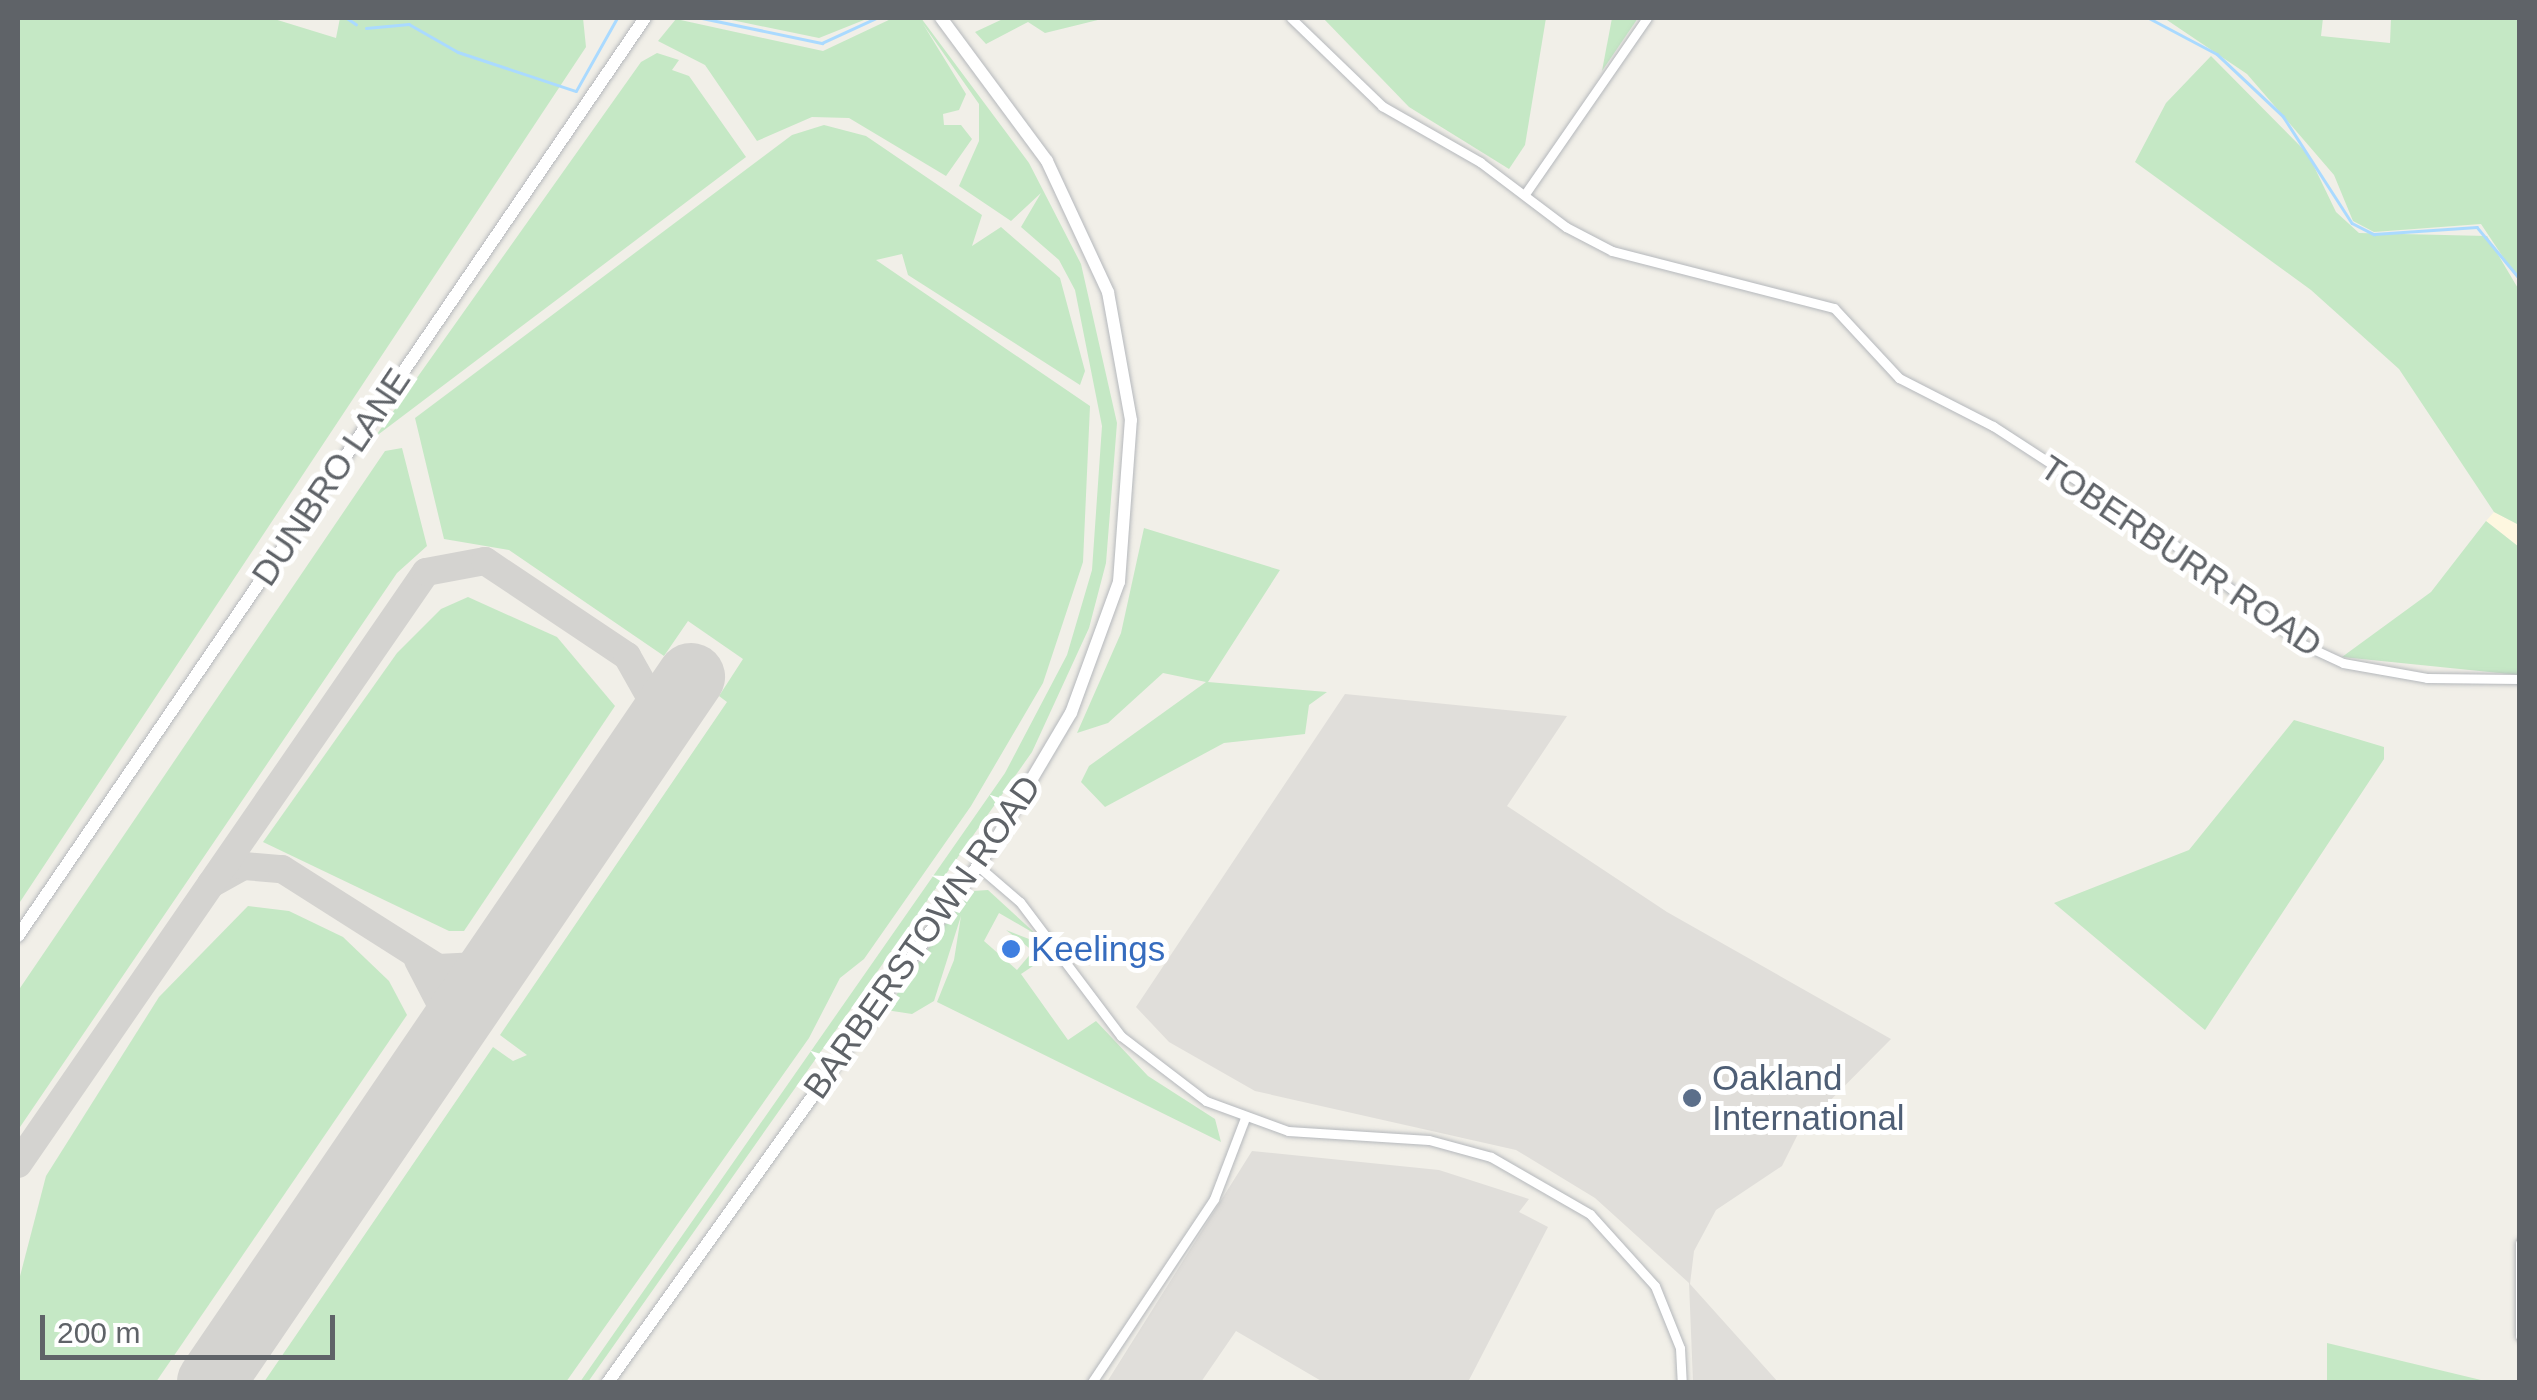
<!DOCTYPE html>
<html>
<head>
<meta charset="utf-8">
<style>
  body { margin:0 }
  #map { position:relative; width:2537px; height:1400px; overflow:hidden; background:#f1efe8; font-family:Arial,sans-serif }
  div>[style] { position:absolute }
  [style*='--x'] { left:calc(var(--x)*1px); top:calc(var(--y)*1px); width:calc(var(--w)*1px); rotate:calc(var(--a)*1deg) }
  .commercial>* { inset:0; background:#fef7e0 }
  .industrial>* { inset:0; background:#e0deda }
  .green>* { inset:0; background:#c5e8c5 }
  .stream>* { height:2.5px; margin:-1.25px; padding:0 1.25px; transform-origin:1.25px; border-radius:1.25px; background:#aadaff }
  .taxiway>* { height:28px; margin:-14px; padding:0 14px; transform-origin:14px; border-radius:14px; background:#d4d3d0 }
  .runway>* { height:68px; margin:-34px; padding:0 34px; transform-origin:34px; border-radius:34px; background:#d4d3d0 }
  .roads { filter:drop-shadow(0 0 2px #b5b8bc) drop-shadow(0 0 2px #b5b8bc) }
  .street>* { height:9px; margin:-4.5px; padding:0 4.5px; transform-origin:4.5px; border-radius:4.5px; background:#fff }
  .secondary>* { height:12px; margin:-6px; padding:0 6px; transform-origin:6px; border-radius:6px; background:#fff }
  .dots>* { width:28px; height:28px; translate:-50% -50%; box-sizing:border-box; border:5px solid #fff; border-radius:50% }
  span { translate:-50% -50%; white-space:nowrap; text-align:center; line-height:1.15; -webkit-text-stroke:10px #fff; paint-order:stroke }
  .street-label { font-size:35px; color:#5f6368 }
  .shop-label { font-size:35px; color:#366cbe }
  .left { translate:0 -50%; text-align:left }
  .service-label { font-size:35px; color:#4e5e75 }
  .frame { position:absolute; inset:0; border:20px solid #5f6368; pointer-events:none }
  .scale { position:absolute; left:40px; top:1315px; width:295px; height:45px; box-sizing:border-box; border:5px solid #5f6368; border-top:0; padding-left:12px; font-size:30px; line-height:35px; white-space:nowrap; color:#5f6368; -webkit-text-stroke:8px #fff; paint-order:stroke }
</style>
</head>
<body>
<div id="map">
  <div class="commercial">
    <i style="clip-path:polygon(2494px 512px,2519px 525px,2519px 547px,2486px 521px)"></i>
  </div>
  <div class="industrial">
    <i style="clip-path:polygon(1345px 694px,1567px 716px,1507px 806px,1667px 912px,1891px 1039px,1799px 1132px,1782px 1166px,1716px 1210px,1694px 1251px,1690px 1284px,1778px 1382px,1693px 1382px,1689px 1283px,1595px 1198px,1516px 1150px,1255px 1091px,1169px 1042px,1136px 1007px)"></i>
    <i style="clip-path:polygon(1252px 1151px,1439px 1170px,1529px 1199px,1519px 1212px,1548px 1227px,1468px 1382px,1323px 1382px,1236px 1331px,1201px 1382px,1107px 1382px)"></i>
  </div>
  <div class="green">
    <i style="clip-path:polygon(18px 18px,271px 18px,336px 38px,340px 18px,583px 18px,586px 47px,18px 905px)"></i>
    <i style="clip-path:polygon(722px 18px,869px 18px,819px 38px)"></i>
    <i style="clip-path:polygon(893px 18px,921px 18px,1029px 163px,1081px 264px,1117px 423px,1106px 563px,1089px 628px,1032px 752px,588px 1382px,580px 1382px,1005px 773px,1067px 655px,1092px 570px,1102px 426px,1075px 290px,1059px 260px,1021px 227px,1041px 193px,1011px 221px,959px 186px,979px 141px,979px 104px,923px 24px,966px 94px,959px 110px,943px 114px,944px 125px,961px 125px,972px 139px,946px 176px,849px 118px,812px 117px,757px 141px,705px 65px,658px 41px,676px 19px,823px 51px)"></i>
    <i style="clip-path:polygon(1005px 18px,1106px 18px,1045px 33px,1028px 22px,986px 44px,975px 32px)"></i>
    <i style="clip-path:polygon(1323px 18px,1546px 18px,1525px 145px,1509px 169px,1409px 107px)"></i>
    <i style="clip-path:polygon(1612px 18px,1638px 18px,1602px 71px)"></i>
    <i style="clip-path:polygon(2164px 18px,2323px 18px,2321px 36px,2390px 43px,2391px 18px,2519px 18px,2519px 281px,2481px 224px,2374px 232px,2353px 221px,2334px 175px,2247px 74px)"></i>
    <i style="clip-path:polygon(657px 53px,679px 60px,672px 70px,689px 76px,746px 157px,375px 437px,641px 62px)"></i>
    <i style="clip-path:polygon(2211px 56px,2308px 154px,2336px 212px,2359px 233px,2487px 236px,2519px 290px,2519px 525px,2494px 512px,2399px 369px,2311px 290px,2135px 162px,2166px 103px)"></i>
    <i style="clip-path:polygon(824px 125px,866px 136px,982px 215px,972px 246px,1001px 227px,1060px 278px,1085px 371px,1080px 385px,908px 275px,902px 254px,876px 260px,1090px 406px,1083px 562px,1043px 683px,971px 806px,864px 959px,840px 978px,809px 1038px,566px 1382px,264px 1382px,493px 1047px,513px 1061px,527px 1055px,500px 1035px,727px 702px,719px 696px,743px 659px,688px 621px,664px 656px,509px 550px,444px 539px,415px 418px,792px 135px)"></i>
    <i style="clip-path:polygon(402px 448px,427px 546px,397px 573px,18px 1130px,18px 991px,385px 451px)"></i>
    <i style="clip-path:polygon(2486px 521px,2519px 547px,2519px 675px,2342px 657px,2431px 592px)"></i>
    <i style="clip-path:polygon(1144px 528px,1280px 570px,1208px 682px,1327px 692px,1309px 705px,1305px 734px,1224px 743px,1105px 807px,1081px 782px,1089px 766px,1206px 682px,1163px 673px,1108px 723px,1077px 733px,1121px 633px)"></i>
    <i style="clip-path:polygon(468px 597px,557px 637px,615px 706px,464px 931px,449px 931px,263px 842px,397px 653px,441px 609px)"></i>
    <i style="clip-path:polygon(2294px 720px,2384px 747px,2384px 759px,2205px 1030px,2054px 903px,2189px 850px)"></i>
    <i style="clip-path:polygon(988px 890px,1037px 935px,999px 913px,984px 941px,1017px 970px,1033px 951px,1006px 930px,1042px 944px,1051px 954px,1021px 974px,1068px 1040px,1096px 1021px,1148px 1076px,1215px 1119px,1221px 1142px,937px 1002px,954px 960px,961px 916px,934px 1001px,912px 1014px,886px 1010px,954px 911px,973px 891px)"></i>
    <i style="clip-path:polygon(248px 906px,289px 911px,343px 937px,389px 981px,407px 1015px,156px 1382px,18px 1382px,18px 1284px,46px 1176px,159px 997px)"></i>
    <i style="clip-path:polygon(2327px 1343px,2481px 1380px,2481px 1382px,2327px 1382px)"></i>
  </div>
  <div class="stream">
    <i style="--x:347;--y:18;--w:11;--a:34"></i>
    <i style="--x:702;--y:18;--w:123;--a:11.8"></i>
    <i style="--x:822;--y:43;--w:60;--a:-24.8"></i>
    <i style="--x:2149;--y:18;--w:77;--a:27.9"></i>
    <i style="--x:2217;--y:54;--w:91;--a:43.2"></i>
    <i style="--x:2283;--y:116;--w:127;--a:57.2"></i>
    <i style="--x:2352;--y:223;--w:25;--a:27"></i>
    <i style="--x:2374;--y:234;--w:103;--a:-3.9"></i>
    <i style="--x:2477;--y:227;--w:67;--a:50.4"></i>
    <i style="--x:366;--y:28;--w:43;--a:-5.3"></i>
    <i style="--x:409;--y:24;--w:56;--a:29.7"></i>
    <i style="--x:458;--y:52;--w:124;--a:18.3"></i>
    <i style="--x:576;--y:91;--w:84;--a:-60.7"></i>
  </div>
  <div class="taxiway">
    <i style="--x:211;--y:884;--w:38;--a:-29"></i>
    <i style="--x:244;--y:866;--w:38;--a:5"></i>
    <i style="--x:282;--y:869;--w:185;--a:32.4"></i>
    <i style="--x:438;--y:968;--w:40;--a:-2.9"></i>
    <i style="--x:478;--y:966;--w:41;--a:-37.1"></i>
    <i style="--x:418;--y:960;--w:59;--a:62.6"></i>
    <i style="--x:445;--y:1012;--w:50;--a:107.4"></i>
    <i style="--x:18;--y:1164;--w:719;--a:-55.43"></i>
    <i style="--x:426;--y:572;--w:60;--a:-10.6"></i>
    <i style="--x:485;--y:561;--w:171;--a:33.8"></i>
    <i style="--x:627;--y:656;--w:55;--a:60.6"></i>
    <i style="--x:654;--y:704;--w:46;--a:105.3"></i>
  </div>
  <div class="runway">
    <i style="--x:211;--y:1382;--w:853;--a:-55.75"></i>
  </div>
  <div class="roads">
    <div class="street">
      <i style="--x:1291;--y:18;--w:127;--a:44"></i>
      <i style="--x:1382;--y:106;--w:113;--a:29.7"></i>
      <i style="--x:1480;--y:162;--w:108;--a:37.1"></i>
      <i style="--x:1566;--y:227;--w:52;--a:27.6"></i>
      <i style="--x:1612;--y:251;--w:229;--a:14.4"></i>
      <i style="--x:1834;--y:308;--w:96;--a:47.1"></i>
      <i style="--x:1899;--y:378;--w:106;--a:27.1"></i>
      <i style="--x:1993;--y:426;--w:207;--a:33"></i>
      <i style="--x:2167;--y:539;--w:169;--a:38"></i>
      <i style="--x:2300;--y:643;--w:47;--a:24.9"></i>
      <i style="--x:2343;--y:663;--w:85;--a:10.1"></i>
      <i style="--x:2427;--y:678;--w:93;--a:0.6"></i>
      <i style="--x:1525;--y:194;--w:214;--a:-55.3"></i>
      <i style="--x:978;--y:866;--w:55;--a:40.6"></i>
      <i style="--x:1020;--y:902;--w:168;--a:53"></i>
      <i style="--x:1121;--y:1036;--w:107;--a:37.4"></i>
      <i style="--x:1206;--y:1101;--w:87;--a:20.1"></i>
      <i style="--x:1288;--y:1131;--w:141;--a:3.7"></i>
      <i style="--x:1429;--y:1140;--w:64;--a:15.3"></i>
      <i style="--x:1491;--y:1157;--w:114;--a:29.9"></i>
      <i style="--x:1590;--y:1214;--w:97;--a:47.9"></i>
      <i style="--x:1655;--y:1286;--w:67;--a:68"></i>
      <i style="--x:1680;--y:1348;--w:34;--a:87"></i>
      <i style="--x:2520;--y:1243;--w:93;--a:90"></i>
      <i style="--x:1092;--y:1382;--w:220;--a:-56.3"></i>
      <i style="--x:1214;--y:1199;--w:87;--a:-69.1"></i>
    </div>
    <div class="secondary">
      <i style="--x:18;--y:936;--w:1112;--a:-55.67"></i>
      <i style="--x:608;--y:1382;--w:663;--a:-54.39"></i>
      <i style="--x:994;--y:843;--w:151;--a:-59.4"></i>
      <i style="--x:1071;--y:713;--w:140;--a:-69.9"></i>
      <i style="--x:1119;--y:582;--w:162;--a:-85.8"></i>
      <i style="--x:1131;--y:420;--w:130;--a:-100.2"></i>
      <i style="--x:1108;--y:292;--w:145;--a:-115"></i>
      <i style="--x:1047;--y:161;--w:178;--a:-126.5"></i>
    </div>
  </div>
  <div class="dots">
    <i style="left:1011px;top:949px;background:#3f7fe0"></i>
    <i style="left:1692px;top:1098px;background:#5c6f8a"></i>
  </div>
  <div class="street-label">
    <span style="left:331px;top:477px;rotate:-56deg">DUNBRO LANE</span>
    <span style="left:2181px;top:556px;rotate:34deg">TOBERBURR ROAD</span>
    <span style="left:922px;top:937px;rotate:-55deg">BARBERSTOWN ROAD</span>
  </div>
  <div class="shop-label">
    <span class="left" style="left:1031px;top:949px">Keelings</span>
  </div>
  <div class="service-label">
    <span class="left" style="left:1712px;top:1098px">Oakland<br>International</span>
  </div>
  <div class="frame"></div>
  <div class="scale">200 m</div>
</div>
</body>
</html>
